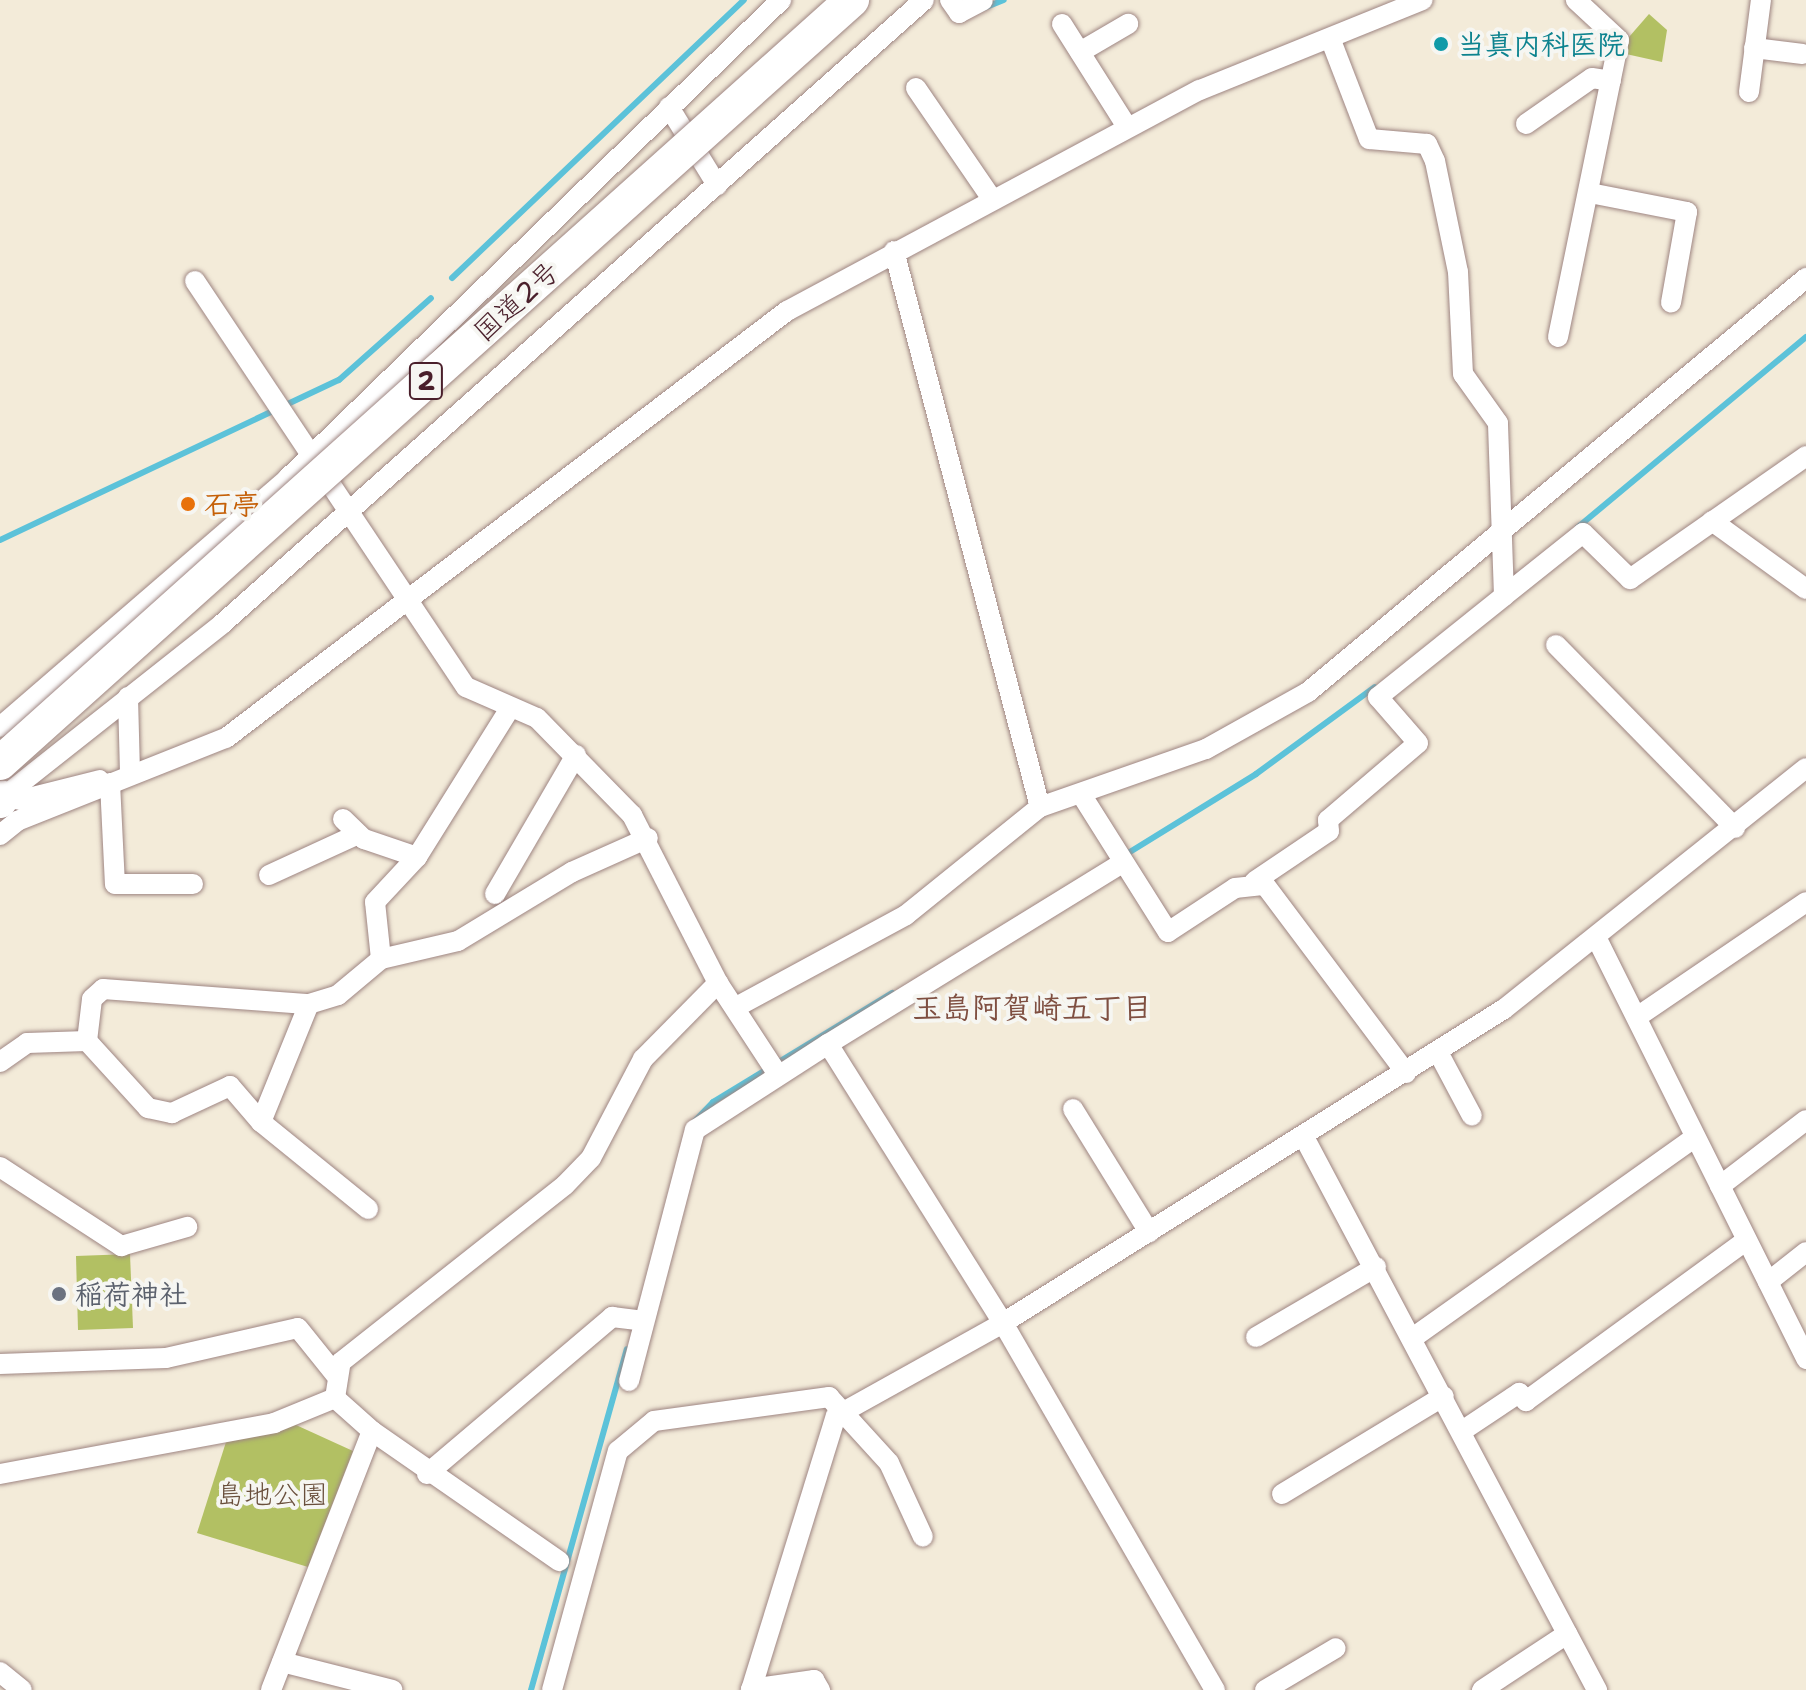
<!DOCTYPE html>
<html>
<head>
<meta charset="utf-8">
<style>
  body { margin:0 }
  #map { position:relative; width:1806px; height:1690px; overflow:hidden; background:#f3ebd9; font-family:"Shantell Sans","Klee One",sans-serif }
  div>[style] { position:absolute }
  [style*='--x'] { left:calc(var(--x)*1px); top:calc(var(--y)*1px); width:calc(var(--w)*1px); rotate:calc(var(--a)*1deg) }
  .green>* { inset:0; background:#b2c063 }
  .stream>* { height:6px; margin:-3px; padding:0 3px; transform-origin:3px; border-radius:3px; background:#5cc2d9 }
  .roads { filter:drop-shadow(0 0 2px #9e8582) drop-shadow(0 0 2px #9e8582) }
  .minor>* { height:20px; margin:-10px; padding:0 10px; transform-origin:10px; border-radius:10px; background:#fff }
  .trunk>* { height:34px; margin:-17px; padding:0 17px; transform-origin:17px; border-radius:17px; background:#fff }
  .bridges { filter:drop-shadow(0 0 2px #9e8582) drop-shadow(0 0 2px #9e8582) }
  .trunk-bridge>* { height:34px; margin:-17px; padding:0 17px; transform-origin:17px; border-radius:17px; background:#fff }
  .dots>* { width:22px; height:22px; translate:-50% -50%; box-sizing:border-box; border:4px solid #f6f6f2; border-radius:50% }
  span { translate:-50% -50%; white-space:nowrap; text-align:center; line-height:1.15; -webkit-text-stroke:8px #f6f6f2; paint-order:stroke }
  .shield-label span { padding:2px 6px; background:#f6f6f2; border:2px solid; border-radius:6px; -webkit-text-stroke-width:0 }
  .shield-label { font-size:26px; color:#4a1f2b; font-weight:700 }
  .culture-label { font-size:28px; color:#0d838f; font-weight:700 }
  .left { translate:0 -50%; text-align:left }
  .street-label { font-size:28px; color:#4a1f2b }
  .food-label { font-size:28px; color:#c56008; font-weight:700 }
  .worship-label { font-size:28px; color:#5b616d; font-weight:700 }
  .park-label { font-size:28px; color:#694f3c }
  .neighbourhood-label { font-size:30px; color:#7f4f41; font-weight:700 }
</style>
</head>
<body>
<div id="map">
  <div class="green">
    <i style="clip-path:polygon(1649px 14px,1667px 30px,1662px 62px,1626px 54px,1629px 37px)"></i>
    <i style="clip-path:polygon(130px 1254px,133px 1328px,78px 1330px,76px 1256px)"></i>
    <i style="clip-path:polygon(296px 1425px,353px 1451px,308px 1567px,197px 1533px,226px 1442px)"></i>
  </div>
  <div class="stream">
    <i style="--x:974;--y:12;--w:32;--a:-22"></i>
    <i style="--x:452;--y:278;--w:403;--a:-43.6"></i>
    <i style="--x:1578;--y:527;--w:297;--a:-39.8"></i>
    <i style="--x:0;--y:540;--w:375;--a:-25.3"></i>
    <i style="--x:339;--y:380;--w:123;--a:-41.7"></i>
    <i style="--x:1125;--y:855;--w:154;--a:-31.7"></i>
    <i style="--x:1256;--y:774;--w:147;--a:-36.2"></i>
    <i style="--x:689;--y:1127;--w:35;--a:-46"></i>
    <i style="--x:713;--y:1102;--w:210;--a:-31.3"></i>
    <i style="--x:531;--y:1690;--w:354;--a:-74.3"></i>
  </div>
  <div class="roads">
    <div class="minor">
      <i style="--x:950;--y:0;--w:16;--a:55"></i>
      <i style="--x:959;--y:13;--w:27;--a:-28"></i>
      <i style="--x:1062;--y:24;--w:122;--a:57.7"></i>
      <i style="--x:1754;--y:48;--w:49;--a:7"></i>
      <i style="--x:1080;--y:52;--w:56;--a:-30.3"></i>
      <i style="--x:916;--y:88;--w:135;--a:55.6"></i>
      <i style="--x:1749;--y:92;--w:93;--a:-82.6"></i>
      <i style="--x:669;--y:107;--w:92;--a:58.4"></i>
      <i style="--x:1526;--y:124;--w:80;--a:-34.9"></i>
      <i style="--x:1592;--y:78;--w:19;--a:9"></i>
      <i style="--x:1590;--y:193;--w:99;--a:11.1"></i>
      <i style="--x:1687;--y:212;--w:92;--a:100"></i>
      <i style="--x:894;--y:251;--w:575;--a:75.29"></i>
      <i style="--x:195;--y:281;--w:488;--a:56.3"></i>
      <i style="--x:466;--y:687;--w:77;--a:23.6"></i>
      <i style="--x:537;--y:718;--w:136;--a:45.6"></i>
      <i style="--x:632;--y:815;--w:189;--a:62.9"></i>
      <i style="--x:718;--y:983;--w:108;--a:56.8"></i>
      <i style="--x:1558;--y:337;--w:303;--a:-78.4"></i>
      <i style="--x:1619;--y:40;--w:59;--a:-137.1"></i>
      <i style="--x:1712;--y:521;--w:116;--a:35.9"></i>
      <i style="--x:1504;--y:596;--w:101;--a:-38.6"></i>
      <i style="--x:1583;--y:533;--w:66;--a:44.4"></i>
      <i style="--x:1630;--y:579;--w:215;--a:-34.9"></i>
      <i style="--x:1556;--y:645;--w:256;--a:45.6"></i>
      <i style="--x:128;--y:697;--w:77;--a:88.5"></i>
      <i style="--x:0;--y:727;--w:381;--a:-40.8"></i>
      <i style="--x:288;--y:478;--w:687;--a:-44.11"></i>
      <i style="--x:110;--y:783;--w:101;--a:87.2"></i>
      <i style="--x:115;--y:884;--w:78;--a:0"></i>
      <i style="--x:1081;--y:794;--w:163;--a:57.8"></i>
      <i style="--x:1168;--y:932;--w:80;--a:-33.3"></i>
      <i style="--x:1235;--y:888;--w:30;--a:-6"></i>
      <i style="--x:1265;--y:885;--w:235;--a:53.1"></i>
      <i style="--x:0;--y:797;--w:21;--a:8"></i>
      <i style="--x:21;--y:800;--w:81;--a:-14.2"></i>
      <i style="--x:2;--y:798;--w:280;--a:-38.3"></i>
      <i style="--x:222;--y:624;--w:939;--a:-41.63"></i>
      <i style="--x:343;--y:819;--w:29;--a:44"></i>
      <i style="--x:364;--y:839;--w:56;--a:18.8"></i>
      <i style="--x:417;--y:857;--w:176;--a:-58"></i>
      <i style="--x:0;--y:835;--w:22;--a:-39"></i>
      <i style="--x:17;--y:821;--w:225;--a:-21.7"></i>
      <i style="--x:226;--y:738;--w:705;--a:-37.28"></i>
      <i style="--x:787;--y:311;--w:468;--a:-28.2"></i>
      <i style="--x:1200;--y:90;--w:240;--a:-22"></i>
      <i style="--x:269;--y:875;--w:98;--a:-24.7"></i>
      <i style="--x:1255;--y:881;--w:89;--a:-34"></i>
      <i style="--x:1329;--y:831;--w:11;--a:-95"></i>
      <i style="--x:1328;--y:820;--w:118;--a:-40.5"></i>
      <i style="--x:1418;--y:743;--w:61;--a:-131"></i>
      <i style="--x:1378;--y:697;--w:161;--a:-38.7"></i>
      <i style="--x:1504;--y:596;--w:173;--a:-92"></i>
      <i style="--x:1498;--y:423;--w:60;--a:-125.5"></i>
      <i style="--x:1463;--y:374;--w:102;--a:-92.8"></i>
      <i style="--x:1458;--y:272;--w:113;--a:-101.7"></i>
      <i style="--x:1435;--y:161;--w:19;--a:-115"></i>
      <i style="--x:1427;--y:144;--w:58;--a:-175.1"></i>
      <i style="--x:1369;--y:139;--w:108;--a:-111.1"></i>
      <i style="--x:495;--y:894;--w:161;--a:-59.8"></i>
      <i style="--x:1598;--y:941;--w:467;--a:63.5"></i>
      <i style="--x:381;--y:959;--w:57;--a:-96"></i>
      <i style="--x:375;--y:902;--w:62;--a:-47"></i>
      <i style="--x:738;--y:1006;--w:191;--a:-28.4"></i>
      <i style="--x:906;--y:915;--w:172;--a:-38.9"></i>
      <i style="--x:1040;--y:807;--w:176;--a:-19.3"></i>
      <i style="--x:1206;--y:749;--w:117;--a:-29.2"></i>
      <i style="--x:1308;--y:692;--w:648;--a:-39.74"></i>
      <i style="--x:1637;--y:1017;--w:204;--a:-34.2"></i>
      <i style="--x:87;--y:1041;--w:91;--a:47.7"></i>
      <i style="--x:148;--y:1108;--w:25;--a:12"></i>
      <i style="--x:172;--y:1113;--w:64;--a:-25"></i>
      <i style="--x:230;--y:1086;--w:48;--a:49.3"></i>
      <i style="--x:261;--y:1122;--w:127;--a:-67.9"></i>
      <i style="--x:828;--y:1044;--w:344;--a:-31.6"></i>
      <i style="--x:1438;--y:1052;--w:72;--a:62"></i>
      <i style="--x:0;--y:1062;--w:33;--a:-35"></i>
      <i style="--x:27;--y:1043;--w:60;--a:-1.9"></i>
      <i style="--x:87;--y:1041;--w:42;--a:-83.2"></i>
      <i style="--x:92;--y:999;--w:15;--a:-42"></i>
      <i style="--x:103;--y:989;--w:207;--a:4.2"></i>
      <i style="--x:309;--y:1004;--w:30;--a:-17"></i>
      <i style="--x:338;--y:995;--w:56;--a:-39.9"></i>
      <i style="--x:381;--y:959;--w:79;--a:-13.2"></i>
      <i style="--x:458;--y:941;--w:133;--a:-31.2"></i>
      <i style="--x:572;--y:872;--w:83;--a:-24.1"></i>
      <i style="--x:1073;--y:1109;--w:145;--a:58.3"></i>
      <i style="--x:261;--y:1122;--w:138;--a:39.1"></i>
      <i style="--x:1304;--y:1137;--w:626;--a:62.08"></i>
      <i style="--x:0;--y:1167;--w:145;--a:33.1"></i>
      <i style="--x:121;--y:1246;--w:69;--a:-16.1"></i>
      <i style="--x:1720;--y:1186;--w:108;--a:-37.5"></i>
      <i style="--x:1768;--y:1282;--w:48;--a:-38.3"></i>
      <i style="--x:1256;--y:1337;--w:139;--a:-30.3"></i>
      <i style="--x:1414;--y:1337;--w:345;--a:-35.4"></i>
      <i style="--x:0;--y:1364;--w:166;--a:-2.1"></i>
      <i style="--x:166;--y:1358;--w:135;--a:-12.8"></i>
      <i style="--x:298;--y:1328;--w:59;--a:51.2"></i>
      <i style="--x:629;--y:1381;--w:260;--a:-75.3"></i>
      <i style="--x:695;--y:1130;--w:158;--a:-32.9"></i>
      <i style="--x:828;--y:1044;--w:329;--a:57.9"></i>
      <i style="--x:1003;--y:1323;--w:424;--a:60"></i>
      <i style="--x:372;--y:1431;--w:228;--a:34.8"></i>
      <i style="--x:1462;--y:1431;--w:69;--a:-33.7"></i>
      <i style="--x:1519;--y:1393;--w:11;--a:49"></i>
      <i style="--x:1526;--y:1401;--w:273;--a:-36.1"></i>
      <i style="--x:0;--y:1474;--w:279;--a:-10.5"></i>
      <i style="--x:274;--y:1423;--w:66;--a:-22.3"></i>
      <i style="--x:427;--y:1474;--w:243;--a:-40.3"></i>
      <i style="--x:612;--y:1317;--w:32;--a:7"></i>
      <i style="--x:1282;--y:1494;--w:189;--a:-31.2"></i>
      <i style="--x:282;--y:1662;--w:114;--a:14.2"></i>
      <i style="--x:0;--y:1672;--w:28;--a:39"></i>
      <i style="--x:751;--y:1689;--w:64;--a:-8.1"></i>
      <i style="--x:814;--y:1680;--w:12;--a:59"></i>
      <i style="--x:271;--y:1690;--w:278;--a:-68.7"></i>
      <i style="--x:372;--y:1431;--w:50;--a:-138.3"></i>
      <i style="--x:335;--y:1398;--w:36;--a:-81"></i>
      <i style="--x:341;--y:1362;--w:285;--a:-38.3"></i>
      <i style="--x:565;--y:1185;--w:37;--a:-46"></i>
      <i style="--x:591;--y:1158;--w:112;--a:-62.3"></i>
      <i style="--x:643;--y:1059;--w:107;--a:-45.4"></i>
      <i style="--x:552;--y:1690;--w:248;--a:-74.6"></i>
      <i style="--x:618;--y:1451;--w:47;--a:-39.8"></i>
      <i style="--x:654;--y:1421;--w:177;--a:-7.8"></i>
      <i style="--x:829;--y:1397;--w:89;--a:47.7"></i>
      <i style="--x:889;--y:1463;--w:81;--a:65.3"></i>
      <i style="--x:751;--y:1690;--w:287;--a:-72.8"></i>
      <i style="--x:836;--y:1416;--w:191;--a:-29.1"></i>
      <i style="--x:1003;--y:1323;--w:591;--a:-32.08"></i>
      <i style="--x:1504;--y:1009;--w:386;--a:-38.6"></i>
      <i style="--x:1265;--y:1690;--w:82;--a:-30.6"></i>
      <i style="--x:1482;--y:1690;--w:102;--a:-33.4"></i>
    </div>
    <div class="trunk">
      <i style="--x:0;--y:801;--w:4;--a:-56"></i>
    </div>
  </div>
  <div class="bridges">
    <div class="trunk-bridge">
      <i style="--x:0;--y:763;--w:1144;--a:-41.85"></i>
    </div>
  </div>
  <div class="dots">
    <i style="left:1441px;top:44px;background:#0f9aa8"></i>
    <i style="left:188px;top:504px;background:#e8710a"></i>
    <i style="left:59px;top:1294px;background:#6b7280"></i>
  </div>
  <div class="shield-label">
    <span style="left:426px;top:381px">2</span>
  </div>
  <div class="culture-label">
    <span class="left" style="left:1457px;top:44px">当真内科医院</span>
  </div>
  <div class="street-label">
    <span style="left:516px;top:301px;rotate:-42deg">国道2号</span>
  </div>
  <div class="food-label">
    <span class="left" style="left:204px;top:504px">石亭</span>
  </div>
  <div class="worship-label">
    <span class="left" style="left:75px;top:1294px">稲荷神社</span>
  </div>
  <div class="park-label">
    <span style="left:272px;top:1494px">島地公園</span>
  </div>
  <div class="neighbourhood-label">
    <span style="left:1032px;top:1008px">玉島阿賀崎五丁目</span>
  </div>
</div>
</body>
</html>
